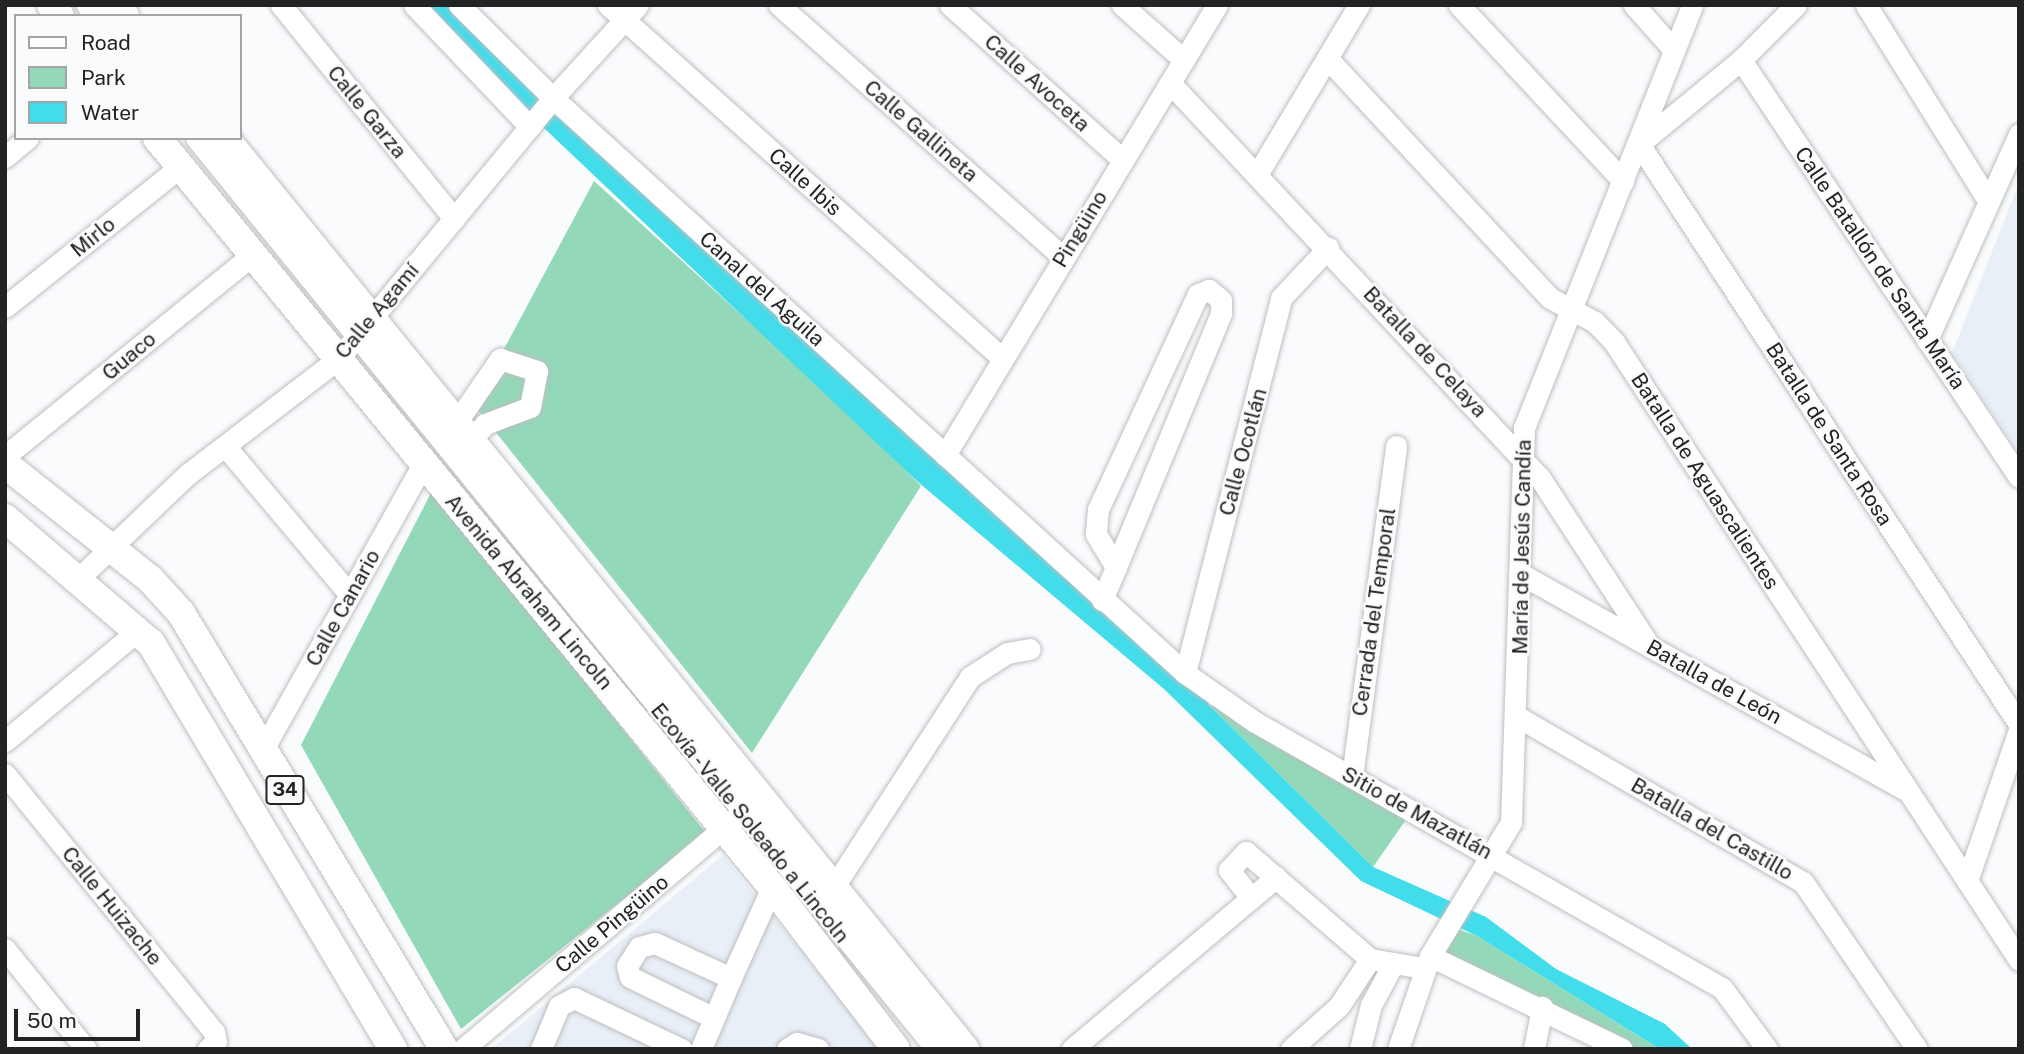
<!DOCTYPE html>
<html>
<head>
<meta charset="utf-8">
<style>
  body { margin:0 }
  #map { position:relative; width:2024px; height:1054px; overflow:hidden; background:#f9fbfd; font-family:"Public Sans",sans-serif }
  div>[style] { position:absolute }
  [style*='--x'] { left:calc(var(--x)*1px); top:calc(var(--y)*1px); width:calc(var(--w)*1px); rotate:calc(var(--a)*1deg) }
  .built>* { inset:0; background:#e8eff7 }
  .green>* { inset:0; background:#93d8b8 }
  .water>* { inset:0; background:#42dcea }
  .roads { filter:drop-shadow(0 0 2px #bdbec0) drop-shadow(0 0 2px #bdbec0) }
  .minor>* { height:21px; margin:-10.5px; padding:0 10.5px; transform-origin:10.5px; border-radius:10.5px; background:#fff }
  .major>* { height:28px; margin:-14px; padding:0 14px; transform-origin:14px; border-radius:14px; background:#fff }
  span { translate:-50% -50%; white-space:nowrap; text-align:center; line-height:1.15; -webkit-text-stroke:5px #f9fbfd; paint-order:stroke }
  .shield-label span { padding:2px 5px; background:#f9fbfd; border:2px solid; border-radius:5px; -webkit-text-stroke-width:0 }
  .shield-label { font-size:19px; color:#222323; font-weight:700 }
  .street-label { font-size:21px; color:#222323 }
  .frame { position:absolute; inset:0; border:7px solid #222323; pointer-events:none }
  .legend { position:absolute; left:14px; top:14px; width:228px; height:126px; box-sizing:border-box; background:#f9fbfd; border:2px solid #a3a5a6; margin:0; padding:9px 12px; list-style:none; font-size:21px; color:#222323 }
  .legend li { display:flex; align-items:center; gap:14px; height:35px }
  .legend b { width:35px; border:2px solid #a3a5a6 }
  .scale { position:absolute; left:14px; top:1009px; width:126px; height:32px; box-sizing:border-box; border:4px solid #222323; border-top:0; padding-left:9px; font-size:21px; line-height:24px; white-space:nowrap; color:#222323; -webkit-text-stroke:5px #f9fbfd; paint-order:stroke }
</style>
</head>
<body>
<div id="map">
  <div class="built">
    <i style="clip-path:polygon(2019px 183px,2019px 453px,1952px 353px)"></i>
    <i style="clip-path:polygon(723px 855px,880px 1049px,491px 1049px)"></i>
  </div>
  <div class="green">
    <i style="clip-path:polygon(594px 181px,856px 419px,921px 486px,752px 753px,474px 405px)"></i>
    <i style="clip-path:polygon(432px 491px,706px 833px,461px 1029px,301px 745px)"></i>
    <i style="clip-path:polygon(1215px 695px,1412px 811px,1373px 867px,1211px 707px)"></i>
    <i style="clip-path:polygon(1447px 925px,1477px 936px,1660px 1049px,1622px 1049px,1430px 956px)"></i>
  </div>
  <div class="water">
    <i style="clip-path:polygon(414px 5px,459px 5px,1185px 673px,1211px 707px,1373px 867px,1486px 917px,1556px 969px,1665px 1024px,1692px 1049px,1660px 1049px,1477px 936px,1361px 881px,1164px 689px,918px 482px)"></i>
  </div>
  <div class="roads">
    <div class="minor">
      <i style="--x:87;--y:5;--w:14;--a:51"></i>
      <i style="--x:281;--y:5;--w:275;--a:51"></i>
      <i style="--x:414;--y:5;--w:168;--a:46.4"></i>
      <i style="--x:459;--y:5;--w:132;--a:44.7"></i>
      <i style="--x:553;--y:98;--w:854;--a:42.3"></i>
      <i style="--x:1185;--y:673;--w:85;--a:35"></i>
      <i style="--x:1255;--y:722;--w:537;--a:29.67"></i>
      <i style="--x:1722;--y:988;--w:76;--a:53.6"></i>
      <i style="--x:608;--y:5;--w:529;--a:41.86"></i>
      <i style="--x:779;--y:5;--w:380;--a:41.6"></i>
      <i style="--x:950;--y:5;--w:232;--a:41.9"></i>
      <i style="--x:1122;--y:5;--w:83;--a:41.6"></i>
      <i style="--x:1459;--y:5;--w:241;--a:47"></i>
      <i style="--x:1634;--y:5;--w:60;--a:48.4"></i>
      <i style="--x:1796;--y:5;--w:78;--a:135"></i>
      <i style="--x:1741;--y:60;--w:132;--a:140.5"></i>
      <i style="--x:1639;--y:144;--w:693;--a:56.77"></i>
      <i style="--x:1866;--y:5;--w:230;--a:58"></i>
      <i style="--x:1327;--y:58;--w:328;--a:47.1"></i>
      <i style="--x:1550;--y:298;--w:51;--a:28.1"></i>
      <i style="--x:1595;--y:322;--w:28;--a:46"></i>
      <i style="--x:1614;--y:342;--w:739;--a:56.76"></i>
      <i style="--x:1741;--y:60;--w:501;--a:56.31"></i>
      <i style="--x:1170;--y:83;--w:541;--a:46.87"></i>
      <i style="--x:1540;--y:478;--w:199;--a:56.9"></i>
      <i style="--x:196;--y:138;--w:1174;--a:50.91"></i>
      <i style="--x:5;--y:157;--w:30;--a:-40"></i>
      <i style="--x:1258;--y:173;--w:196;--a:-59"></i>
      <i style="--x:5;--y:307;--w:224;--a:-38.7"></i>
      <i style="--x:1927;--y:340;--w:226;--a:-65.9"></i>
      <i style="--x:456;--y:423;--w:78;--a:-55.5"></i>
      <i style="--x:500;--y:359;--w:39;--a:18"></i>
      <i style="--x:537;--y:371;--w:37;--a:101"></i>
      <i style="--x:530;--y:407;--w:48;--a:159.3"></i>
      <i style="--x:485;--y:424;--w:23;--a:131"></i>
      <i style="--x:225;--y:446;--w:194;--a:50"></i>
      <i style="--x:945;--y:455;--w:526;--a:-58.85"></i>
      <i style="--x:5;--y:456;--w:318;--a:-39.1"></i>
      <i style="--x:1519;--y:573;--w:441;--a:29.3"></i>
      <i style="--x:79;--y:578;--w:151;--a:-43.7"></i>
      <i style="--x:188;--y:474;--w:189;--a:-37.5"></i>
      <i style="--x:338;--y:359;--w:338;--a:-50.5"></i>
      <i style="--x:553;--y:98;--w:126;--a:-47.6"></i>
      <i style="--x:1102;--y:600;--w:36;--a:-67"></i>
      <i style="--x:1116;--y:567;--w:275;--a:-67.5"></i>
      <i style="--x:1221;--y:313;--w:13;--a:-90"></i>
      <i style="--x:1221;--y:300;--w:16;--a:-140"></i>
      <i style="--x:1209;--y:290;--w:12;--a:160"></i>
      <i style="--x:1198;--y:294;--w:237;--a:114.9"></i>
      <i style="--x:1098;--y:509;--w:25;--a:95"></i>
      <i style="--x:1096;--y:534;--w:39;--a:59"></i>
      <i style="--x:1185;--y:673;--w:387;--a:-75.6"></i>
      <i style="--x:1281;--y:298;--w:69;--a:-46.8"></i>
      <i style="--x:1518;--y:717;--w:329;--a:30.1"></i>
      <i style="--x:1803;--y:882;--w:202;--a:55.7"></i>
      <i style="--x:5;--y:741;--w:175;--a:-39.7"></i>
      <i style="--x:262;--y:751;--w:329;--a:-60.7"></i>
      <i style="--x:5;--y:774;--w:332;--a:51"></i>
      <i style="--x:214;--y:1032;--w:10;--a:79"></i>
      <i style="--x:216;--y:1042;--w:11;--a:139"></i>
      <i style="--x:1352;--y:777;--w:334;--a:-82.4"></i>
      <i style="--x:1967;--y:881;--w:160;--a:-71"></i>
      <i style="--x:833;--y:888;--w:252;--a:-57"></i>
      <i style="--x:970;--y:677;--w:44;--a:-33"></i>
      <i style="--x:1007;--y:653;--w:23;--a:-10"></i>
      <i style="--x:1251;--y:898;--w:36;--a:-128"></i>
      <i style="--x:1229;--y:870;--w:25;--a:-47"></i>
      <i style="--x:1246;--y:852;--w:164;--a:40.8"></i>
      <i style="--x:1370;--y:959;--w:55;--a:9.5"></i>
      <i style="--x:5;--y:949;--w:129;--a:51"></i>
      <i style="--x:1430;--y:956;--w:213;--a:25.8"></i>
      <i style="--x:731;--y:978;--w:100;--a:-65.7"></i>
      <i style="--x:463;--y:1049;--w:354;--a:-40.3"></i>
      <i style="--x:541;--y:1049;--w:47;--a:-67.3"></i>
      <i style="--x:559;--y:1006;--w:17;--a:-28"></i>
      <i style="--x:574;--y:998;--w:119;--a:25.5"></i>
      <i style="--x:701;--y:1049;--w:77;--a:-67.1"></i>
      <i style="--x:731;--y:978;--w:84;--a:-155.3"></i>
      <i style="--x:655;--y:943;--w:16;--a:166"></i>
      <i style="--x:639;--y:947;--w:22;--a:122"></i>
      <i style="--x:627;--y:966;--w:11;--a:75"></i>
      <i style="--x:630;--y:977;--w:93;--a:26"></i>
      <i style="--x:787;--y:1049;--w:12;--a:-31"></i>
      <i style="--x:797;--y:1043;--w:22;--a:16"></i>
      <i style="--x:1072;--y:1049;--w:267;--a:-40.1"></i>
      <i style="--x:1291;--y:1049;--w:64;--a:-41.9"></i>
      <i style="--x:1339;--y:1006;--w:56;--a:-56.6"></i>
      <i style="--x:1360;--y:1049;--w:45;--a:-76"></i>
      <i style="--x:1371;--y:1005;--w:44;--a:-61.7"></i>
      <i style="--x:1398;--y:1049;--w:98;--a:-71"></i>
      <i style="--x:1430;--y:956;--w:157;--a:-58.8"></i>
      <i style="--x:1511;--y:822;--w:394;--a:-88.1"></i>
      <i style="--x:1524;--y:428;--w:455;--a:-68.3"></i>
      <i style="--x:1534;--y:1049;--w:43;--a:-79.2"></i>
    </div>
    <div class="major">
      <i style="--x:51;--y:5;--w:14;--a:51"></i>
      <i style="--x:116;--y:5;--w:14;--a:51"></i>
      <i style="--x:157;--y:138;--w:969;--a:50.61"></i>
      <i style="--x:772;--y:887;--w:204;--a:52.6"></i>
      <i style="--x:225;--y:138;--w:1174;--a:50.91"></i>
      <i style="--x:5;--y:464;--w:185;--a:38.4"></i>
      <i style="--x:150;--y:579;--w:46;--a:47.6"></i>
      <i style="--x:181;--y:613;--w:509;--a:58.9"></i>
      <i style="--x:5;--y:518;--w:192;--a:40.6"></i>
      <i style="--x:151;--y:643;--w:473;--a:59.2"></i>
    </div>
  </div>
  <div class="shield-label">
    <span style="left:285px;top:790px">34</span>
  </div>
  <div class="street-label">
    <span style="left:1037px;top:83px;rotate:42deg">Calle Avoceta</span>
    <span style="left:367px;top:112px;rotate:51deg">Calle Garza</span>
    <span style="left:921px;top:131px;rotate:41deg">Calle Gallineta</span>
    <span style="left:805px;top:182px;rotate:42deg">Calle Ibis</span>
    <span style="left:1080px;top:229px;rotate:-59deg">Pingüino</span>
    <span style="left:93px;top:237px;rotate:-39deg">Mirlo</span>
    <span style="left:1880px;top:268px;rotate:56deg">Calle Batallón de Santa María</span>
    <span style="left:762px;top:289px;rotate:42deg">Canal del Aguila</span>
    <span style="left:377px;top:311px;rotate:-50deg">Calle Agamí</span>
    <span style="left:1425px;top:352px;rotate:47deg">Batalla de Celaya</span>
    <span style="left:129px;top:356px;rotate:-40deg">Guaco</span>
    <span style="left:1829px;top:434px;rotate:57deg">Batalla de Santa Rosa</span>
    <span style="left:1243px;top:452px;rotate:-75deg">Calle Ocotlán</span>
    <span style="left:1705px;top:481px;rotate:57deg">Batalla de Aguascalientes</span>
    <span style="left:1522px;top:547px;rotate:-89deg">María de Jesús Candía</span>
    <span style="left:529px;top:592px;rotate:50deg">Avenida Abraham Lincoln</span>
    <span style="left:343px;top:608px;rotate:-61deg">Calle Canario</span>
    <span style="left:1374px;top:612px;rotate:-82deg">Cerrada del Temporal</span>
    <span style="left:1714px;top:682px;rotate:29deg">Batalla de León</span>
    <span style="left:1417px;top:813px;rotate:29deg">Sitio de Mazatlán</span>
    <span style="left:750px;top:823px;rotate:51deg">Ecovía - Valle Soleado a Lincoln</span>
    <span style="left:1712px;top:829px;rotate:30deg">Batalla del Castillo</span>
    <span style="left:112px;top:906px;rotate:51deg">Calle Huizache</span>
    <span style="left:612px;top:924px;rotate:-40deg">Calle Pingüino</span>
  </div>
  <div class="frame"></div>
  <ul class="legend">
  <li><b style="height:9px;background:#fff"></b>Road</li>
  <li><b style="height:19px;background:#93d8b8"></b>Park</li>
  <li><b style="height:19px;background:#42dcea"></b>Water</li>
  </ul>
  <div class="scale">50 m</div>
</div>
</body>
</html>
